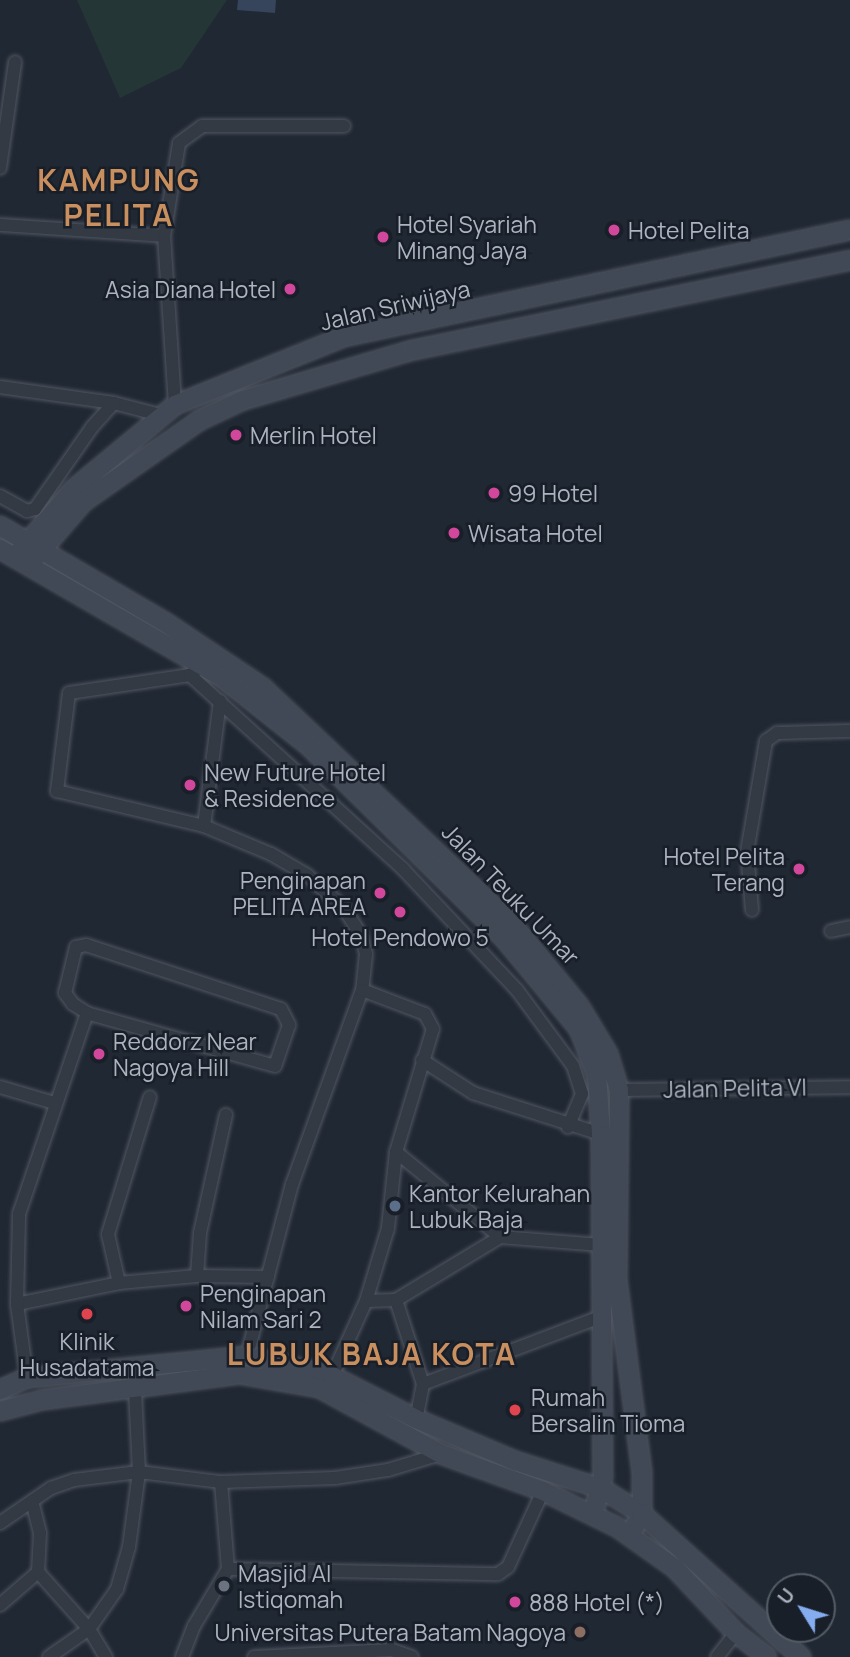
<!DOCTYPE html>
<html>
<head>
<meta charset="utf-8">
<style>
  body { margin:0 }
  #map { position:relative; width:850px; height:1657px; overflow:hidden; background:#202833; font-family:Manrope,sans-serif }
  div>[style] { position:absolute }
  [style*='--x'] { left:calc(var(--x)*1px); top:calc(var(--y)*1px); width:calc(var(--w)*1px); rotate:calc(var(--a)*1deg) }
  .green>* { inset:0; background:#253636 }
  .water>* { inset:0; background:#36455b }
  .roads { filter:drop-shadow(0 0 2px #515762) drop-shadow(0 0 2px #515762) }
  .street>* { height:12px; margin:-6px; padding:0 6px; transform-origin:6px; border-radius:6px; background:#333a44 }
  .secondary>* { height:18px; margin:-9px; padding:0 9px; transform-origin:9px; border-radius:9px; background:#414957 }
  .dots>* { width:19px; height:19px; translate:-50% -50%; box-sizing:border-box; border:4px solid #191f28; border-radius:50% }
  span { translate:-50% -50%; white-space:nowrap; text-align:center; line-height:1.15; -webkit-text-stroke:5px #191f28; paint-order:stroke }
  .poi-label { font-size:23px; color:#adb4c1 }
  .left { translate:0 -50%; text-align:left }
  .right { translate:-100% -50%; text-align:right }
  .street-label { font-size:23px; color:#adb4c1 }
  .district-label { font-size:30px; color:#ca8f5f; font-weight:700; letter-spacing:2px }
  .north { position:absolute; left:766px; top:1573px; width:70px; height:70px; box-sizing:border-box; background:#191f28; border:2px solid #545b65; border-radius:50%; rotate:308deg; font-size:19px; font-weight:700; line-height:28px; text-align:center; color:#adb4c1 }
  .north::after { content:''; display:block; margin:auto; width:24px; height:32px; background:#84acef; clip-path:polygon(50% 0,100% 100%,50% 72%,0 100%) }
</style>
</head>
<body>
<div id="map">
  <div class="green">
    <i style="clip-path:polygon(77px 0,227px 0,181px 68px,120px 98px)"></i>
  </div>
  <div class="water">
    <i style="clip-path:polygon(238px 0,276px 0,275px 13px,237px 10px)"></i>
  </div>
  <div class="roads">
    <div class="street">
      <i style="--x:0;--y:168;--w:107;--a:-81.9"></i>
      <i style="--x:0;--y:225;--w:164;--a:3.8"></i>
      <i style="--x:0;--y:387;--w:115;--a:8"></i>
      <i style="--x:114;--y:403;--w:48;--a:14.6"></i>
      <i style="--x:175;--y:405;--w:169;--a:-93.7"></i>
      <i style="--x:164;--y:236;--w:94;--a:-80.8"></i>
      <i style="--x:179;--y:143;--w:29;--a:-36"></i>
      <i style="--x:202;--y:126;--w:142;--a:0"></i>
      <i style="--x:0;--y:496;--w:31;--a:29"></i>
      <i style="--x:27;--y:511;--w:8;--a:-14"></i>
      <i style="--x:35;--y:509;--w:101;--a:-55.1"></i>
      <i style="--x:93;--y:426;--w:31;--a:-48"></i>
      <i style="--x:200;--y:667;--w:13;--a:141"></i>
      <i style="--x:190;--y:675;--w:122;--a:171.5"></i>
      <i style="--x:69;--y:693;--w:99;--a:97"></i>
      <i style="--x:57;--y:791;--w:151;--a:13.4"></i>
      <i style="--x:204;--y:826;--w:73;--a:22.7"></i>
      <i style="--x:271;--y:854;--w:42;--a:30.3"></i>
      <i style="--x:307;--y:875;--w:48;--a:41.6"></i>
      <i style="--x:343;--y:907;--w:33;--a:57"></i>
      <i style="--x:361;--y:935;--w:20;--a:75"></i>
      <i style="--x:366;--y:954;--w:36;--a:96"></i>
      <i style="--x:362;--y:990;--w:206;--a:109.8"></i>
      <i style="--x:292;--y:1184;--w:178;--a:104.7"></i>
      <i style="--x:190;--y:675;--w:288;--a:42.3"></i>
      <i style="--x:403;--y:869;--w:166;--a:46.7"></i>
      <i style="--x:517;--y:990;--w:94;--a:53.6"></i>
      <i style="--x:573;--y:1066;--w:29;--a:72"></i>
      <i style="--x:582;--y:1094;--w:36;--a:113"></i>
      <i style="--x:204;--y:826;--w:126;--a:-82.7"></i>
      <i style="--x:752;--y:910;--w:58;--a:-94.9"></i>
      <i style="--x:747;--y:852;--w:113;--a:-80.3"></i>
      <i style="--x:766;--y:741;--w:14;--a:-36"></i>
      <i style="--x:777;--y:733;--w:73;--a:-1.6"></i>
      <i style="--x:831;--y:931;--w:19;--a:-12"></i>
      <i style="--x:86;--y:945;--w:205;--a:18.2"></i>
      <i style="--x:281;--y:1009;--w:18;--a:63"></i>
      <i style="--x:289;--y:1025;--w:43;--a:108.9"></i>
      <i style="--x:275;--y:1066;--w:195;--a:-164.3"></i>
      <i style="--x:87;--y:1013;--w:17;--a:-147"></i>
      <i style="--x:73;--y:1004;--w:14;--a:-126"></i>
      <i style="--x:65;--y:993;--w:47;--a:-76.6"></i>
      <i style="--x:76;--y:947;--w:10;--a:-11"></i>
      <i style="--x:422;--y:1060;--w:61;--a:32.9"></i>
      <i style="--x:473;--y:1093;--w:134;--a:17.8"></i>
      <i style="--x:0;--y:1087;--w:56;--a:16.5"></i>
      <i style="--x:619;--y:1090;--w:231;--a:-0.7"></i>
      <i style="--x:396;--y:1152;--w:134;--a:39.3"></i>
      <i style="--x:197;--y:1276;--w:43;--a:-86"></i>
      <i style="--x:200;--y:1233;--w:121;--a:-77.6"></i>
      <i style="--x:119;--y:1283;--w:50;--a:-102.7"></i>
      <i style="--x:108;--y:1234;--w:143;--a:-73"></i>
      <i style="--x:396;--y:1300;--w:88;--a:72.2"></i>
      <i style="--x:423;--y:1384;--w:36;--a:101"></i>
      <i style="--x:366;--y:1301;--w:30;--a:-2"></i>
      <i style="--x:396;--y:1300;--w:122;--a:-31.2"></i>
      <i style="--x:500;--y:1237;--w:101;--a:4.5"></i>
      <i style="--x:17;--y:1304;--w:104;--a:-11.6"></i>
      <i style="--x:119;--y:1283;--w:78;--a:-5.1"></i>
      <i style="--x:197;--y:1276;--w:71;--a:0.8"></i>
      <i style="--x:332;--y:1376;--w:82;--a:-65.6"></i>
      <i style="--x:366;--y:1301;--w:76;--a:-73.2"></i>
      <i style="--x:388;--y:1228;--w:76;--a:-84"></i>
      <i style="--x:396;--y:1152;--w:128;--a:-73.3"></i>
      <i style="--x:433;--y:1029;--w:17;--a:-118"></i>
      <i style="--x:425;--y:1014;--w:67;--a:-159.1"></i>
      <i style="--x:27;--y:1378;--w:75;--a:-97.7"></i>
      <i style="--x:17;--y:1304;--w:90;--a:-88.7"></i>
      <i style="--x:19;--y:1214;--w:212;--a:-71.3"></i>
      <i style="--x:423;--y:1384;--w:189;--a:-20.7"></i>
      <i style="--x:0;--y:1523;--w:62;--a:-34.5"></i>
      <i style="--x:51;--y:1488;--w:24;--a:-19"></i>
      <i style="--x:74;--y:1480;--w:65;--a:-7"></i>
      <i style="--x:139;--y:1472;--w:83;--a:7"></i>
      <i style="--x:221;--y:1482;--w:114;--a:-2"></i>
      <i style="--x:335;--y:1478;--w:54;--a:-8.6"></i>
      <i style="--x:388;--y:1470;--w:55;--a:-16.8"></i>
      <i style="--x:228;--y:1569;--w:270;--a:1.1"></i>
      <i style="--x:498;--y:1574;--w:12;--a:-35"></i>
      <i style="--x:508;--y:1567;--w:84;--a:-65.3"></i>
      <i style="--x:38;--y:1572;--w:76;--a:48.2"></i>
      <i style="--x:89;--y:1629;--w:33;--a:59"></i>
      <i style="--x:0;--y:1605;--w:50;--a:-41"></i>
      <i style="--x:38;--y:1572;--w:39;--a:-87"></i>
      <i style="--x:40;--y:1533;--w:33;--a:-104"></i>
      <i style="--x:49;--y:1657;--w:49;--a:-35"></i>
      <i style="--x:89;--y:1629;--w:49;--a:-55"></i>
      <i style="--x:117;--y:1589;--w:44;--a:-74.1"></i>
      <i style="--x:129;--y:1547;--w:76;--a:-82.4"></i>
      <i style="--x:139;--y:1472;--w:82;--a:-92.8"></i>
      <i style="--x:182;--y:1657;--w:33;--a:-69"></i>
      <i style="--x:194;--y:1626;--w:66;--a:-59.2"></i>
      <i style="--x:228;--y:1569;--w:87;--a:-94.6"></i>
      <i style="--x:254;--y:1657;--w:138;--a:-2.9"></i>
      <i style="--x:392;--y:1650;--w:21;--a:19"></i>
      <i style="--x:717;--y:1657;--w:31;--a:-52"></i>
    </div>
    <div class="secondary">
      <i style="--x:0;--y:526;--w:192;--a:30.3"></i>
      <i style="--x:166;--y:623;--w:117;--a:33.8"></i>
      <i style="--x:263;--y:688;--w:340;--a:43.5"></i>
      <i style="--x:510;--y:922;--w:109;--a:50.6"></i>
      <i style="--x:579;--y:1006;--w:56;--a:58.9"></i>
      <i style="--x:608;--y:1054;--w:38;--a:73"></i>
      <i style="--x:619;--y:1090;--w:190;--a:90.6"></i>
      <i style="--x:617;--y:1280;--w:194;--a:82.6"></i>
      <i style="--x:642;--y:1472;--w:42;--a:90"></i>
      <i style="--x:642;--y:1514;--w:24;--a:120"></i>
      <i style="--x:0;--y:549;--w:258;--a:30"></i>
      <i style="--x:223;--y:678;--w:110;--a:38.3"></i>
      <i style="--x:309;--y:746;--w:272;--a:44.6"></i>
      <i style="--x:503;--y:937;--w:119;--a:50.4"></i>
      <i style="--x:579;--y:1029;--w:49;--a:68.6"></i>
      <i style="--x:597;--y:1075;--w:59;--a:86.1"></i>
      <i style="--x:601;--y:1134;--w:343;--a:89.7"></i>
      <i style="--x:603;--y:1477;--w:38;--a:105"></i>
      <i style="--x:20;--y:551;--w:82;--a:-48.9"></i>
      <i style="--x:74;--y:489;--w:131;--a:-39.7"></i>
      <i style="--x:175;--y:405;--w:181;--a:-22"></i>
      <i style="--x:343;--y:337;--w:518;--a:-11.92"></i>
      <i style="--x:34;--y:559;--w:75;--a:-49.3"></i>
      <i style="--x:83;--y:502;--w:143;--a:-35"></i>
      <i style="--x:200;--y:420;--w:47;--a:-24.9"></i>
      <i style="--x:243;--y:400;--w:177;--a:-16.4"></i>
      <i style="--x:413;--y:350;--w:446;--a:-11.6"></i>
      <i style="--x:0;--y:1390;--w:30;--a:-24"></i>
      <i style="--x:27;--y:1378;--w:221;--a:-5.7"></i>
      <i style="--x:247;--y:1356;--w:87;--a:13.2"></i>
      <i style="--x:332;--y:1376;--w:94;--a:27.1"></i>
      <i style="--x:416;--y:1419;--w:108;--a:23"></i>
      <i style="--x:515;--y:1461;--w:91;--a:17.8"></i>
      <i style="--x:602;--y:1489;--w:47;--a:32"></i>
      <i style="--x:642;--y:1514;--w:214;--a:42"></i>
      <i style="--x:0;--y:1411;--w:43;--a:-14.7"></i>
      <i style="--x:42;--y:1400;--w:199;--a:-7.5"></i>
      <i style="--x:239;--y:1374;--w:82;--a:9.8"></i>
      <i style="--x:320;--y:1388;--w:138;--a:28.6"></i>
      <i style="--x:441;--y:1454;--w:109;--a:19.9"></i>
      <i style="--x:543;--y:1491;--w:82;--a:25.9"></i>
      <i style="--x:617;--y:1527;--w:71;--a:35.3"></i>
      <i style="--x:675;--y:1568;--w:89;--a:46.8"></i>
      <i style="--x:736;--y:1633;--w:39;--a:38"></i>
    </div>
  </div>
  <div class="dots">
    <i style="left:614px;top:230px;background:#d1479c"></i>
    <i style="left:383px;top:237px;background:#d1479c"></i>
    <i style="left:290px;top:289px;background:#d1479c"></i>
    <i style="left:236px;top:435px;background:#d1479c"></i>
    <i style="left:494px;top:493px;background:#d1479c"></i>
    <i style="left:454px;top:533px;background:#d1479c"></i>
    <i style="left:190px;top:785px;background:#d1479c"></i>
    <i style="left:799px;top:869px;background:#d1479c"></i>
    <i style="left:380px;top:893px;background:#d1479c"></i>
    <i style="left:400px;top:912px;background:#d1479c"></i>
    <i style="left:99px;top:1054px;background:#d1479c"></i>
    <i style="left:395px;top:1206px;background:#5c6f8a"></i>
    <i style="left:186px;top:1306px;background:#d1479c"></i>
    <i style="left:87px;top:1314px;background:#e0444e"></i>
    <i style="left:515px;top:1410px;background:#e0444e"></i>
    <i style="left:224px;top:1586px;background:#6b7280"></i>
    <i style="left:515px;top:1602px;background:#d1479c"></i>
    <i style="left:580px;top:1632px;background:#8d6e63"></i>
  </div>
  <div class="poi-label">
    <span class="left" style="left:397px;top:237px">Hotel Syariah<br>Minang Jaya</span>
    <span class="left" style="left:628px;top:230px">Hotel Pelita</span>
    <span class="right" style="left:276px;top:289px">Asia Diana Hotel</span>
    <span class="left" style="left:250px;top:435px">Merlin Hotel</span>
    <span class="left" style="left:508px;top:493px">99 Hotel</span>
    <span class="left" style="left:468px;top:533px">Wisata Hotel</span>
    <span class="left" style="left:204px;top:785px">New Future Hotel<br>&amp; Residence</span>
    <span class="right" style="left:785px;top:869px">Hotel Pelita<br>Terang</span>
    <span class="right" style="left:366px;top:893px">Penginapan<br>PELITA AREA</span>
    <span style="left:400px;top:937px">Hotel Pendowo 5</span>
    <span class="left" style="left:113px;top:1054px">Reddorz Near<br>Nagoya Hill</span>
    <span class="left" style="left:409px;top:1206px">Kantor Kelurahan<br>Lubuk Baja</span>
    <span class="left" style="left:200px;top:1306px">Penginapan<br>Nilam Sari 2</span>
    <span style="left:87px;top:1354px">Klinik<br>Husadatama</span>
    <span class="left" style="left:531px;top:1410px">Rumah<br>Bersalin Tioma</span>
    <span class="left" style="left:238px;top:1586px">Masjid Al<br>Istiqomah</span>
    <span class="left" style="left:529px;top:1602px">888 Hotel (*)</span>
    <span class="right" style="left:566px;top:1632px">Universitas Putera Batam Nagoya</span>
  </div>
  <div class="street-label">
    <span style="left:395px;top:305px;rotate:-13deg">Jalan Sriwijaya</span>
    <span style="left:511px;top:894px;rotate:46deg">Jalan Teuku Umar</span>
    <span style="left:735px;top:1088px;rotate:-1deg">Jalan Pelita VI</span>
  </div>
  <div class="district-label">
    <span style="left:119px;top:197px">KAMPUNG<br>PELITA</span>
    <span style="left:372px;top:1354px">LUBUK BAJA KOTA</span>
  </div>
  <div class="north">U</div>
</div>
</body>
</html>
